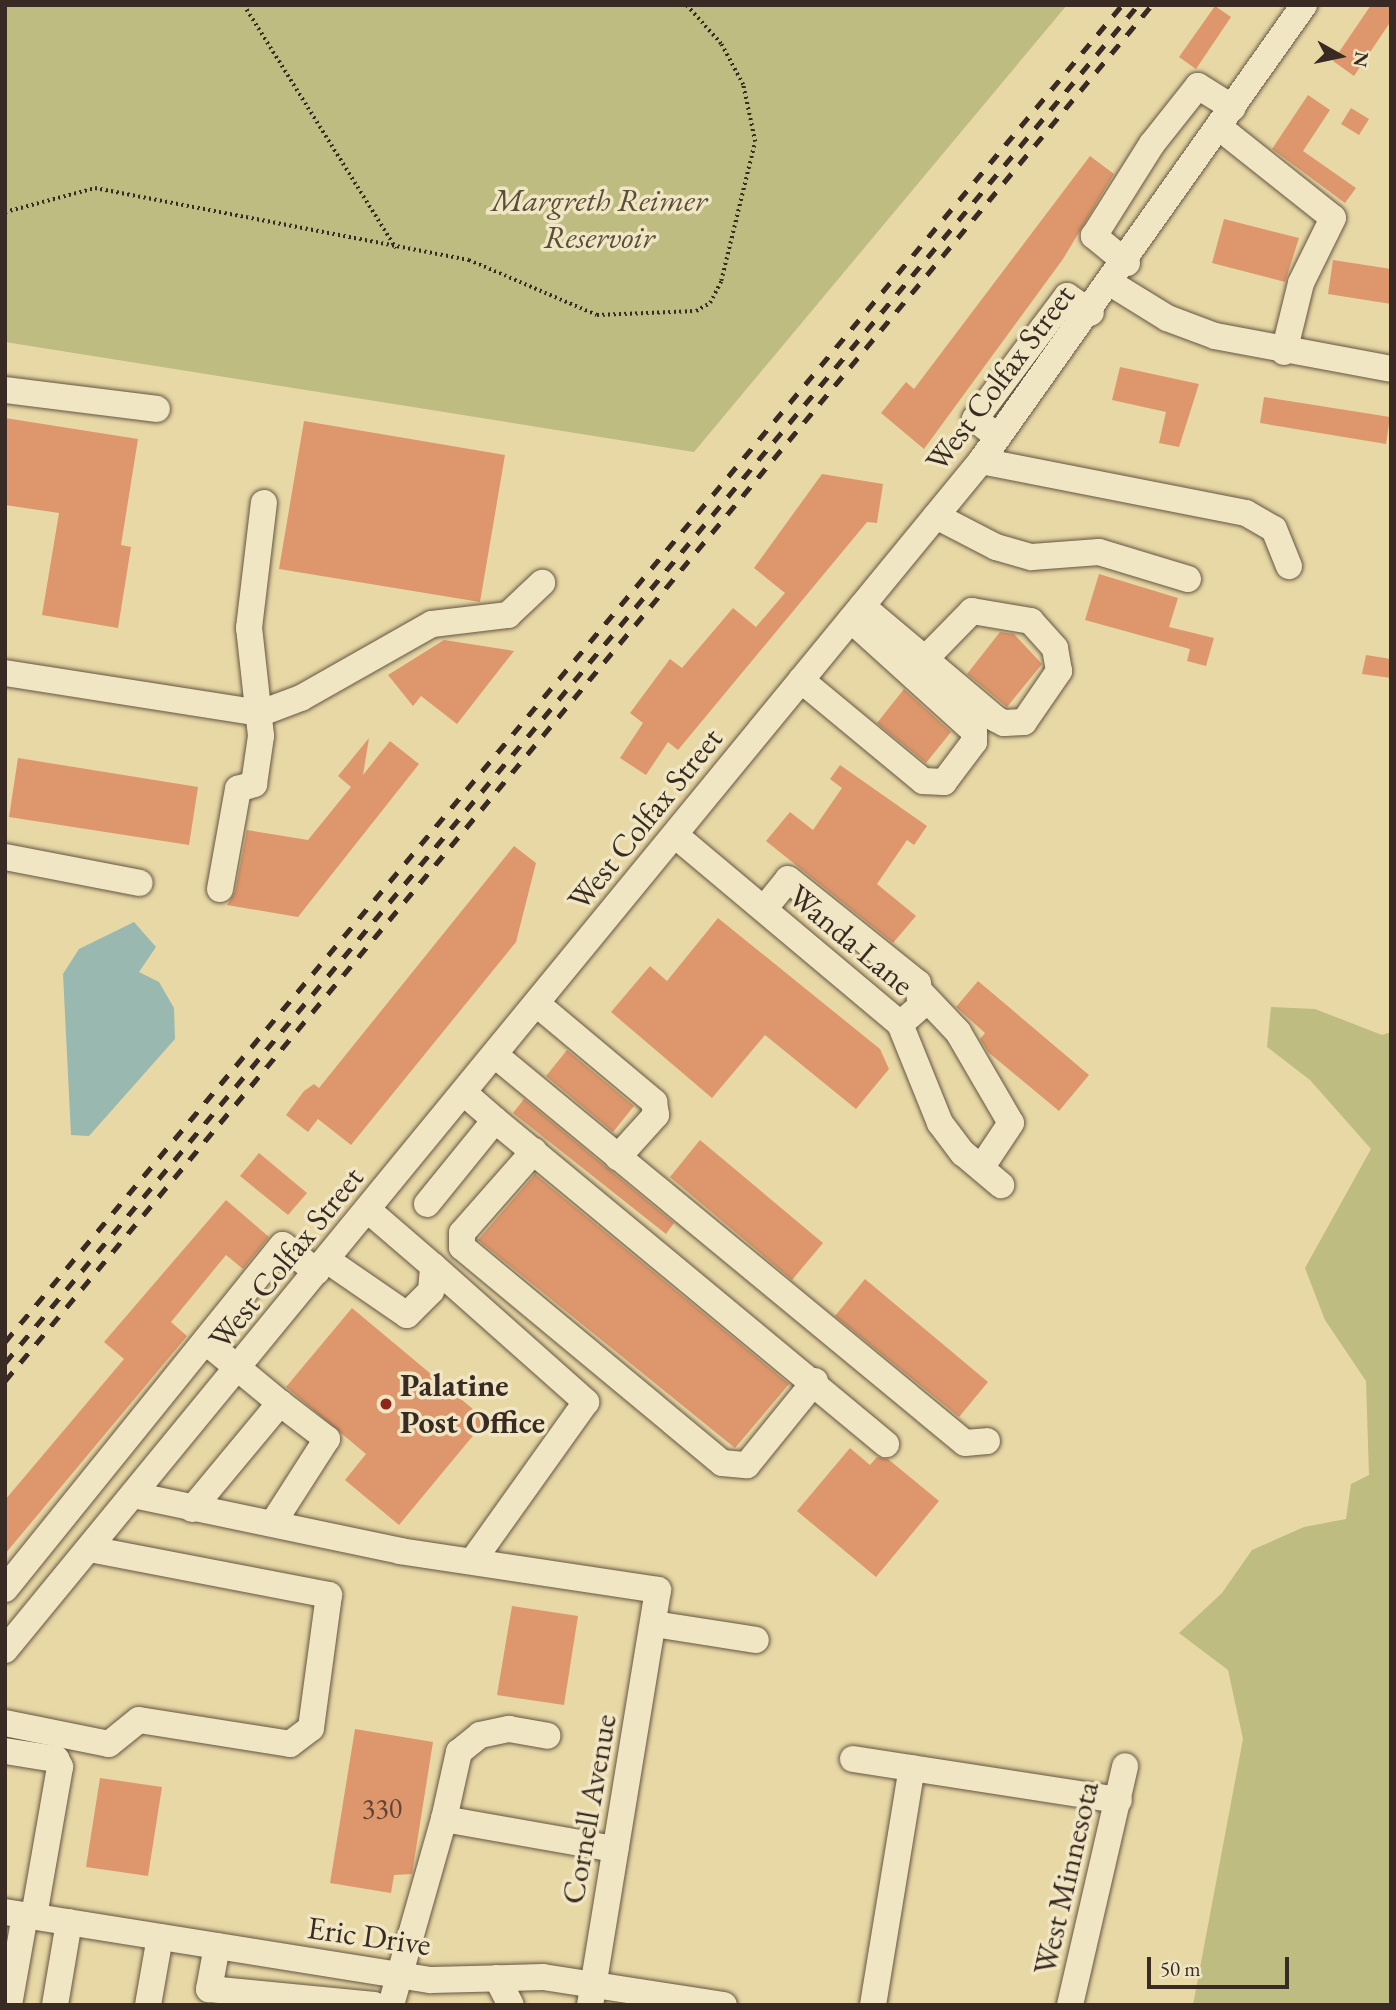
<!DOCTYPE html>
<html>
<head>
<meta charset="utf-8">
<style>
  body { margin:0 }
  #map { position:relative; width:1396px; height:2010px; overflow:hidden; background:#e8d8a5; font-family:"EB Garamond",serif }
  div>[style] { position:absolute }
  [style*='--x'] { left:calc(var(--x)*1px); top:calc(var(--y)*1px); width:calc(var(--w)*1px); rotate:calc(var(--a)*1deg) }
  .green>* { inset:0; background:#bebc81 }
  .water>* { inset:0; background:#99b8b0 }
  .building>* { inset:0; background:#de976c }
  .path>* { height:3.5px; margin-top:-1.75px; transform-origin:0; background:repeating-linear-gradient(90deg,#392a23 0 2px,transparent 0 5.5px) }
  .roads { filter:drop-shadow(0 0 2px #655644) drop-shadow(0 0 2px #655644) }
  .minor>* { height:26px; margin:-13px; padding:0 13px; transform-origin:13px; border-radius:13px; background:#f0e6c4 }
  .rail>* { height:5px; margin-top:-2.5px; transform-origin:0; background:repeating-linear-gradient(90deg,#392a23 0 12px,transparent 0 24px) }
  .dots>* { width:19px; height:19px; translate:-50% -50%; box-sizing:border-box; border:4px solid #f0e6c4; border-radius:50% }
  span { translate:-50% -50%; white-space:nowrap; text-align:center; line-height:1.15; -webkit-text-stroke:7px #f0e6c4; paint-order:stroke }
  .number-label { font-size:28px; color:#624535 }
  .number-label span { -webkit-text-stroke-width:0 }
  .park-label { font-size:32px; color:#5a4e3a; font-style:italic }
  .street-label { font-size:32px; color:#392a23 }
  .poi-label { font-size:32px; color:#392a23; font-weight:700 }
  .left { translate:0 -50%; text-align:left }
  .frame { position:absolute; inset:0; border:7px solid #392a23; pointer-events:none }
  .north { position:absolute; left:1305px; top:21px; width:70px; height:70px; -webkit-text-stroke:5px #f0e6c4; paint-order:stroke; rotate:99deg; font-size:19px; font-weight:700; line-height:28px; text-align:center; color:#392a23 }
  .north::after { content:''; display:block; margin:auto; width:24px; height:32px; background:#392a23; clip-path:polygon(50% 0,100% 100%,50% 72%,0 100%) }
  .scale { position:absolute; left:1147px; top:1957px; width:142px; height:32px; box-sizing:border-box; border:4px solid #392a23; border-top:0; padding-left:9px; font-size:21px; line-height:24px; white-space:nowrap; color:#392a23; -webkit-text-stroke:5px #f0e6c4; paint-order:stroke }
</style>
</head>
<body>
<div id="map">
  <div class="green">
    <i style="clip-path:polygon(5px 5px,1067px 5px,694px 452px,5px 342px)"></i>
    <i style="clip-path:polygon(1271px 1007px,1315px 1009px,1382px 1035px,1391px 1032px,1391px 2005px,1193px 2005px,1243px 1739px,1228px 1670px,1179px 1633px,1222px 1593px,1252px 1550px,1304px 1527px,1346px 1519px,1351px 1484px,1369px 1475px,1366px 1381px,1325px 1320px,1305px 1268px,1371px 1149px,1310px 1080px,1267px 1047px)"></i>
  </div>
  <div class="water">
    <i style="clip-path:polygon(134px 922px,156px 947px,139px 972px,159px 982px,174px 1008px,175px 1039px,89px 1136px,71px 1135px,63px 974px,79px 949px)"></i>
  </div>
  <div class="building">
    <i style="clip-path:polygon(1371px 5px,1391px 5px,1391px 21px,1354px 76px,1333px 61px)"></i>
    <i style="clip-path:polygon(1215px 6px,1231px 17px,1196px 69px,1179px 57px)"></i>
    <i style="clip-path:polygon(1308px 95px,1330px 110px,1303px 151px,1356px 188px,1345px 203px,1272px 149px)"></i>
    <i style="clip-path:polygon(1351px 108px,1369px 119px,1359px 135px,1341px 124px)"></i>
    <i style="clip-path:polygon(1090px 156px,1114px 174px,1063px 259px,924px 449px,881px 413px,906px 382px,914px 389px)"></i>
    <i style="clip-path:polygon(1224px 219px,1299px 238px,1285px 282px,1212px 263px)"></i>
    <i style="clip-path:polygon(1333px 260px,1391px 269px,1391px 304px,1328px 294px)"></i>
    <i style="clip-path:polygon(1120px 367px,1199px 384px,1179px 447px,1159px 443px,1166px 412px,1112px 400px)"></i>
    <i style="clip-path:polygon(1264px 397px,1390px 417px,1386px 444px,1260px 423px)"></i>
    <i style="clip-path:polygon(5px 418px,138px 439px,121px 545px,131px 547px,118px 628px,42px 615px,59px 513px,5px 505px)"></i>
    <i style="clip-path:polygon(304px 421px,505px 455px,480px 602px,279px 569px)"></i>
    <i style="clip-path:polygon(822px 474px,883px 484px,877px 523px,867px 522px,678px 750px,668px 742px,646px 775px,620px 758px,643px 723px,630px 713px,670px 659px,682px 668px,733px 608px,756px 627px,785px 593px,754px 568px)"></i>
    <i style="clip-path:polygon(1099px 574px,1178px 598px,1169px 627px,1214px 638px,1206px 666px,1187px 661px,1190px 649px,1085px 620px)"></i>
    <i style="clip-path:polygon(1000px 632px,1014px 634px,1042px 664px,1007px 707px,967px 674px)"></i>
    <i style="clip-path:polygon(444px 640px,514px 651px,457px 724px,421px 696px,413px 706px,388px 675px)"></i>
    <i style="clip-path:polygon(1366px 655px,1391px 659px,1391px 678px,1362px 674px)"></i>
    <i style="clip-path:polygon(904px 689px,951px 732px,926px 763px,877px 723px)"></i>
    <i style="clip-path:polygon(369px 738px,363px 775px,390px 741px,419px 764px,298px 917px,227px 905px,235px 892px,247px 830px,308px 840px,351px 787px,338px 776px)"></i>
    <i style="clip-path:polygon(18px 758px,198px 787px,189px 845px,9px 817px)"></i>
    <i style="clip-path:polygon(840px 765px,927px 826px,914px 845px,907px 840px,877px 884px,916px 916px,893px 943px,766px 841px,790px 812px,813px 830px,842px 788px,830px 779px)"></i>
    <i style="clip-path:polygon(514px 846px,536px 863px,516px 942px,351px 1145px,318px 1119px,308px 1132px,286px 1115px,304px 1091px,314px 1084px,319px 1088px)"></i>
    <i style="clip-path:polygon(718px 918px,880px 1049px,889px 1069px,856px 1109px,765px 1035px,712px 1098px,611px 1012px,650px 966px,667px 981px)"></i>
    <i style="clip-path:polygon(978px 981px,1089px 1075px,1059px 1111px,988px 1052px,980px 1039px,985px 1033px,956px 1007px)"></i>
    <i style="clip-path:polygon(567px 1050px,634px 1106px,613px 1132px,546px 1076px)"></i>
    <i style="clip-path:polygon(524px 1099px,674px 1223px,666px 1234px,513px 1113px)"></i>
    <i style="clip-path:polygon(700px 1140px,823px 1243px,792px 1280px,670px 1177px)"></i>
    <i style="clip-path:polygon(259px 1153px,307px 1193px,288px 1215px,240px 1176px)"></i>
    <i style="clip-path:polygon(535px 1174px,789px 1384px,735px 1448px,478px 1240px)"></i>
    <i style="clip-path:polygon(226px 1200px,269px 1237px,243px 1269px,226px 1255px,171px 1322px,187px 1336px,5px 1554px,5px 1500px,124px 1359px,104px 1342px)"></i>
    <i style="clip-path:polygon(865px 1279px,988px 1382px,959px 1417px,835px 1316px)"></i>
    <i style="clip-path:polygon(352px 1308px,486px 1420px,399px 1525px,345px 1480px,366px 1454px,286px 1387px)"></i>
    <i style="clip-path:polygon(850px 1448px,870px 1465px,877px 1457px,888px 1459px,939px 1501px,876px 1577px,797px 1511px)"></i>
    <i style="clip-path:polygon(512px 1606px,578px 1616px,564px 1705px,497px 1695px)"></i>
    <i style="clip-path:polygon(355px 1729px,433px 1742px,412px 1874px,394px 1875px,391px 1893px,330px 1883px)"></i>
    <i style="clip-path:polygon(100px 1778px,162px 1787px,148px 1876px,86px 1867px)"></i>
  </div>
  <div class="path">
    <i style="--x:244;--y:5;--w:287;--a:58"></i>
    <i style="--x:5;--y:212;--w:93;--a:-14.9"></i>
    <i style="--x:95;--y:188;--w:381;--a:10.9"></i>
    <i style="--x:469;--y:260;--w:139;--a:23.3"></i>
    <i style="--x:597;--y:315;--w:99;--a:-2.3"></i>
    <i style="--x:696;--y:311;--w:16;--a:-30"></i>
    <i style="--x:710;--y:303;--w:25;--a:-63"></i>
    <i style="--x:721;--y:281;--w:143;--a:-76.3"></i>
    <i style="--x:755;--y:142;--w:58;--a:-101.9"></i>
    <i style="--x:743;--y:85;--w:47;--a:-118.2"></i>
    <i style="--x:721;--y:44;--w:52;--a:-131.9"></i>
  </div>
  <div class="roads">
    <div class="minor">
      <i style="--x:1220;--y:128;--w:144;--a:38.5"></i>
      <i style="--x:1333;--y:218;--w:72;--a:116.2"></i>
      <i style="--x:1301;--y:283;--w:71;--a:103.8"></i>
      <i style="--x:1127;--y:263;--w:43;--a:-140.7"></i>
      <i style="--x:1094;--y:236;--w:109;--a:-57.8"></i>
      <i style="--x:1152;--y:144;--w:74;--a:-51.6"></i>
      <i style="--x:1198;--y:86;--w:41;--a:32.2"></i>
      <i style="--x:1112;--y:284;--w:65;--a:31.7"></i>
      <i style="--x:1167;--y:318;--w:51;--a:20.6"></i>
      <i style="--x:1215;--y:336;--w:179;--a:10.6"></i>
      <i style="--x:5;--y:390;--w:153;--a:7.1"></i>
      <i style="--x:998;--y:437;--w:29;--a:-142"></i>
      <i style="--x:975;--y:419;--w:114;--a:-53.2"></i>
      <i style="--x:1043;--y:328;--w:40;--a:-53"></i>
      <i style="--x:1067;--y:296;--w:29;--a:35"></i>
      <i style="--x:981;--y:461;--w:270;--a:11.1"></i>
      <i style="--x:1246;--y:513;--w:32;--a:30"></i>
      <i style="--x:1274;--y:529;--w:40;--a:68"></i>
      <i style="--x:936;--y:516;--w:68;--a:27.3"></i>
      <i style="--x:996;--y:547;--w:37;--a:16"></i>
      <i style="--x:1032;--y:557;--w:67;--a:-4.3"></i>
      <i style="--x:1099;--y:552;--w:93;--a:16.9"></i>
      <i style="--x:862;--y:606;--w:82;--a:40.1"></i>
      <i style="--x:925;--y:659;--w:93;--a:40.2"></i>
      <i style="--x:996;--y:719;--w:9;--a:27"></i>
      <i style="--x:1004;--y:723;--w:20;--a:-3"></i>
      <i style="--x:1024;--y:722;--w:62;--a:-55.5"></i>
      <i style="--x:1059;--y:671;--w:23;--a:-100"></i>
      <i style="--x:1055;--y:648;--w:36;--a:-132"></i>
      <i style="--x:1031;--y:621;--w:60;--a:-170.4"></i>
      <i style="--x:972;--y:611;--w:67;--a:134.4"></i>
      <i style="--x:5;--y:673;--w:259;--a:8.9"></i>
      <i style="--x:261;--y:713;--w:43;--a:-20.6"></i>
      <i style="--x:301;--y:698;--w:150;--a:-29.5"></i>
      <i style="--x:432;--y:624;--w:77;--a:-6.8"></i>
      <i style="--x:508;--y:615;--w:47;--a:-43.3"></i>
      <i style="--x:801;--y:680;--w:158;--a:39.6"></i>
      <i style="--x:923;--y:781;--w:21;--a:3"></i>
      <i style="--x:944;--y:782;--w:50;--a:-53.1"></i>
      <i style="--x:974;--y:742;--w:11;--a:-90"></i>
      <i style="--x:974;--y:731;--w:166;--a:-137.9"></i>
      <i style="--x:675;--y:835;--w:294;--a:40"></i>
      <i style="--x:900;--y:1024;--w:107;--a:68"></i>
      <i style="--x:940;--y:1123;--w:38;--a:53"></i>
      <i style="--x:963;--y:1153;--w:50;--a:40.1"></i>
      <i style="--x:5;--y:857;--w:137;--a:10.9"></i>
      <i style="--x:220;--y:889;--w:102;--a:-79.8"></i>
      <i style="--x:238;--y:789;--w:17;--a:-17"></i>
      <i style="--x:254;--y:784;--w:49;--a:-81.7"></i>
      <i style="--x:261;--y:736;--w:109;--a:-96.3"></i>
      <i style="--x:249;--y:628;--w:126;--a:-83.2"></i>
      <i style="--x:764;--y:909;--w:38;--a:-51"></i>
      <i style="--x:788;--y:879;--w:166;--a:38.7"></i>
      <i style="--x:918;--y:983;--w:23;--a:83"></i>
      <i style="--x:921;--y:1006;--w:28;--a:139"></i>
      <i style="--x:923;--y:995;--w:51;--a:46.6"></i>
      <i style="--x:958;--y:1032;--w:105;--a:59.8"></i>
      <i style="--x:1011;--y:1123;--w:54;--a:123.7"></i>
      <i style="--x:537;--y:1004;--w:153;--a:39.9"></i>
      <i style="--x:654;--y:1102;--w:13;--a:81"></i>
      <i style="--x:656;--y:1115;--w:57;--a:132.1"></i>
      <i style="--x:495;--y:1055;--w:609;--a:39.54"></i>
      <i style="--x:965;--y:1443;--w:22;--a:-5"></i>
      <i style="--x:495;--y:1120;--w:508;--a:39.65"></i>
      <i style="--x:534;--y:1151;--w:109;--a:131.3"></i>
      <i style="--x:462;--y:1233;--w:14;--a:90"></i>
      <i style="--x:462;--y:1247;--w:338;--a:39.7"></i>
      <i style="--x:722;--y:1463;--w:25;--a:5"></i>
      <i style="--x:747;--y:1465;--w:108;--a:-51"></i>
      <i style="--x:427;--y:1204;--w:108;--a:-51"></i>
      <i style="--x:495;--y:1120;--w:41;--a:-138.9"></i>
      <i style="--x:327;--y:1260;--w:97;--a:34.5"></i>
      <i style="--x:407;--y:1315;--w:34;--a:-45"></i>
      <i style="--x:431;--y:1291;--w:25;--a:-85"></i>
      <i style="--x:433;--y:1266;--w:86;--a:-139.3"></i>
      <i style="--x:433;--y:1266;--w:205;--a:41.6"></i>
      <i style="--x:586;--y:1402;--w:193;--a:125.5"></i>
      <i style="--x:133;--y:1495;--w:273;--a:11.8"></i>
      <i style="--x:400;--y:1551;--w:261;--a:8.6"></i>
      <i style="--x:658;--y:1590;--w:421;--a:99.3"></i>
      <i style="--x:192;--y:1509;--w:138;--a:-50.3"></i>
      <i style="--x:280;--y:1403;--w:97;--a:-140.4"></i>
      <i style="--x:273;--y:1523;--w:100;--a:-57.3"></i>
      <i style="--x:327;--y:1439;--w:59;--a:-142.5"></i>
      <i style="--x:5;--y:1589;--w:442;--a:-51.1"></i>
      <i style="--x:283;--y:1245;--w:43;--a:38.5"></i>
      <i style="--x:654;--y:1624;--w:103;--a:8.9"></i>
      <i style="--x:5;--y:1650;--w:1538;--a:-50.62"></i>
      <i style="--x:981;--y:461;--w:559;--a:-54.69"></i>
      <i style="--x:5;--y:1723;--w:106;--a:11.4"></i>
      <i style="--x:109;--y:1744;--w:38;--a:-39"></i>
      <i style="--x:139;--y:1720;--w:153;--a:9"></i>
      <i style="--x:290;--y:1744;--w:26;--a:-37"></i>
      <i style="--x:311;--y:1728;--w:134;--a:-82.3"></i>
      <i style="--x:329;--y:1595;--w:244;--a:-169.1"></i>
      <i style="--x:5;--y:1751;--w:52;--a:8.9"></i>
      <i style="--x:56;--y:1759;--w:9;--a:63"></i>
      <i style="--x:60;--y:1767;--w:151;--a:99.9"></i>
      <i style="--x:853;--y:1759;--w:269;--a:8.8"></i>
      <i style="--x:444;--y:1819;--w:69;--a:-77.4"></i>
      <i style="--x:459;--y:1752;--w:27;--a:-39"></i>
      <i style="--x:480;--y:1735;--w:30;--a:-12"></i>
      <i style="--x:509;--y:1729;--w:39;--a:10"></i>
      <i style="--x:5;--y:1912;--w:431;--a:9.1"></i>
      <i style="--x:431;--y:1980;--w:112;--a:-1.5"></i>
      <i style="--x:543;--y:1977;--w:183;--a:8.8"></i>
      <i style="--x:217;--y:1946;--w:44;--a:100.5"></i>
      <i style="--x:209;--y:1989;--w:166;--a:5.5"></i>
      <i style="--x:497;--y:1978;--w:30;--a:63"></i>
      <i style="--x:9;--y:2005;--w:91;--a:-79.9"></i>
      <i style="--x:55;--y:2005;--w:84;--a:-80.4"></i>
      <i style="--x:148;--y:2005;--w:69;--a:-80"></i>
      <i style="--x:391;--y:2005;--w:193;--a:-74.1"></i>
      <i style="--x:444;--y:1819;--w:174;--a:10"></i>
      <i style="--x:873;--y:2005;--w:240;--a:-80.7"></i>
      <i style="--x:1070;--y:2005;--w:245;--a:-77"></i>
    </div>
  </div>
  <div class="rail">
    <i style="--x:5;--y:1342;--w:1742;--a:-50.12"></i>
    <i style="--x:5;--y:1363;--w:1769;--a:-50.16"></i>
    <i style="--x:5;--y:1381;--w:1791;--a:-50.19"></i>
  </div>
  <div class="dots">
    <i style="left:386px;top:1404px;background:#8f2418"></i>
  </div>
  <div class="number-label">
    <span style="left:382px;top:1808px">330</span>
  </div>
  <div class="park-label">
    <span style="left:599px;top:219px">Margreth Reimer<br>Reservoir</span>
  </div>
  <div class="street-label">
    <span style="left:1000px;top:378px;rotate:-53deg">West Colfax Street</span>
    <span style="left:645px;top:819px;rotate:-51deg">West Colfax Street</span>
    <span style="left:851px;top:940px;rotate:40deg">Wanda Lane</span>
    <span style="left:286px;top:1258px;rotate:-51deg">West Colfax Street</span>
    <span style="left:589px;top:1809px;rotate:-80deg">Cornell Avenue</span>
    <span style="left:1066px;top:1878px;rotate:-77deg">West Minnesota</span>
    <span style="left:369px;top:1936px;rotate:8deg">Eric Drive</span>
  </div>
  <div class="poi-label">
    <span class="left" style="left:400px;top:1404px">Palatine<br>Post Office</span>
  </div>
  <div class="frame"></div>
  <div class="north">N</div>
  <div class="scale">50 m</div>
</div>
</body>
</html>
